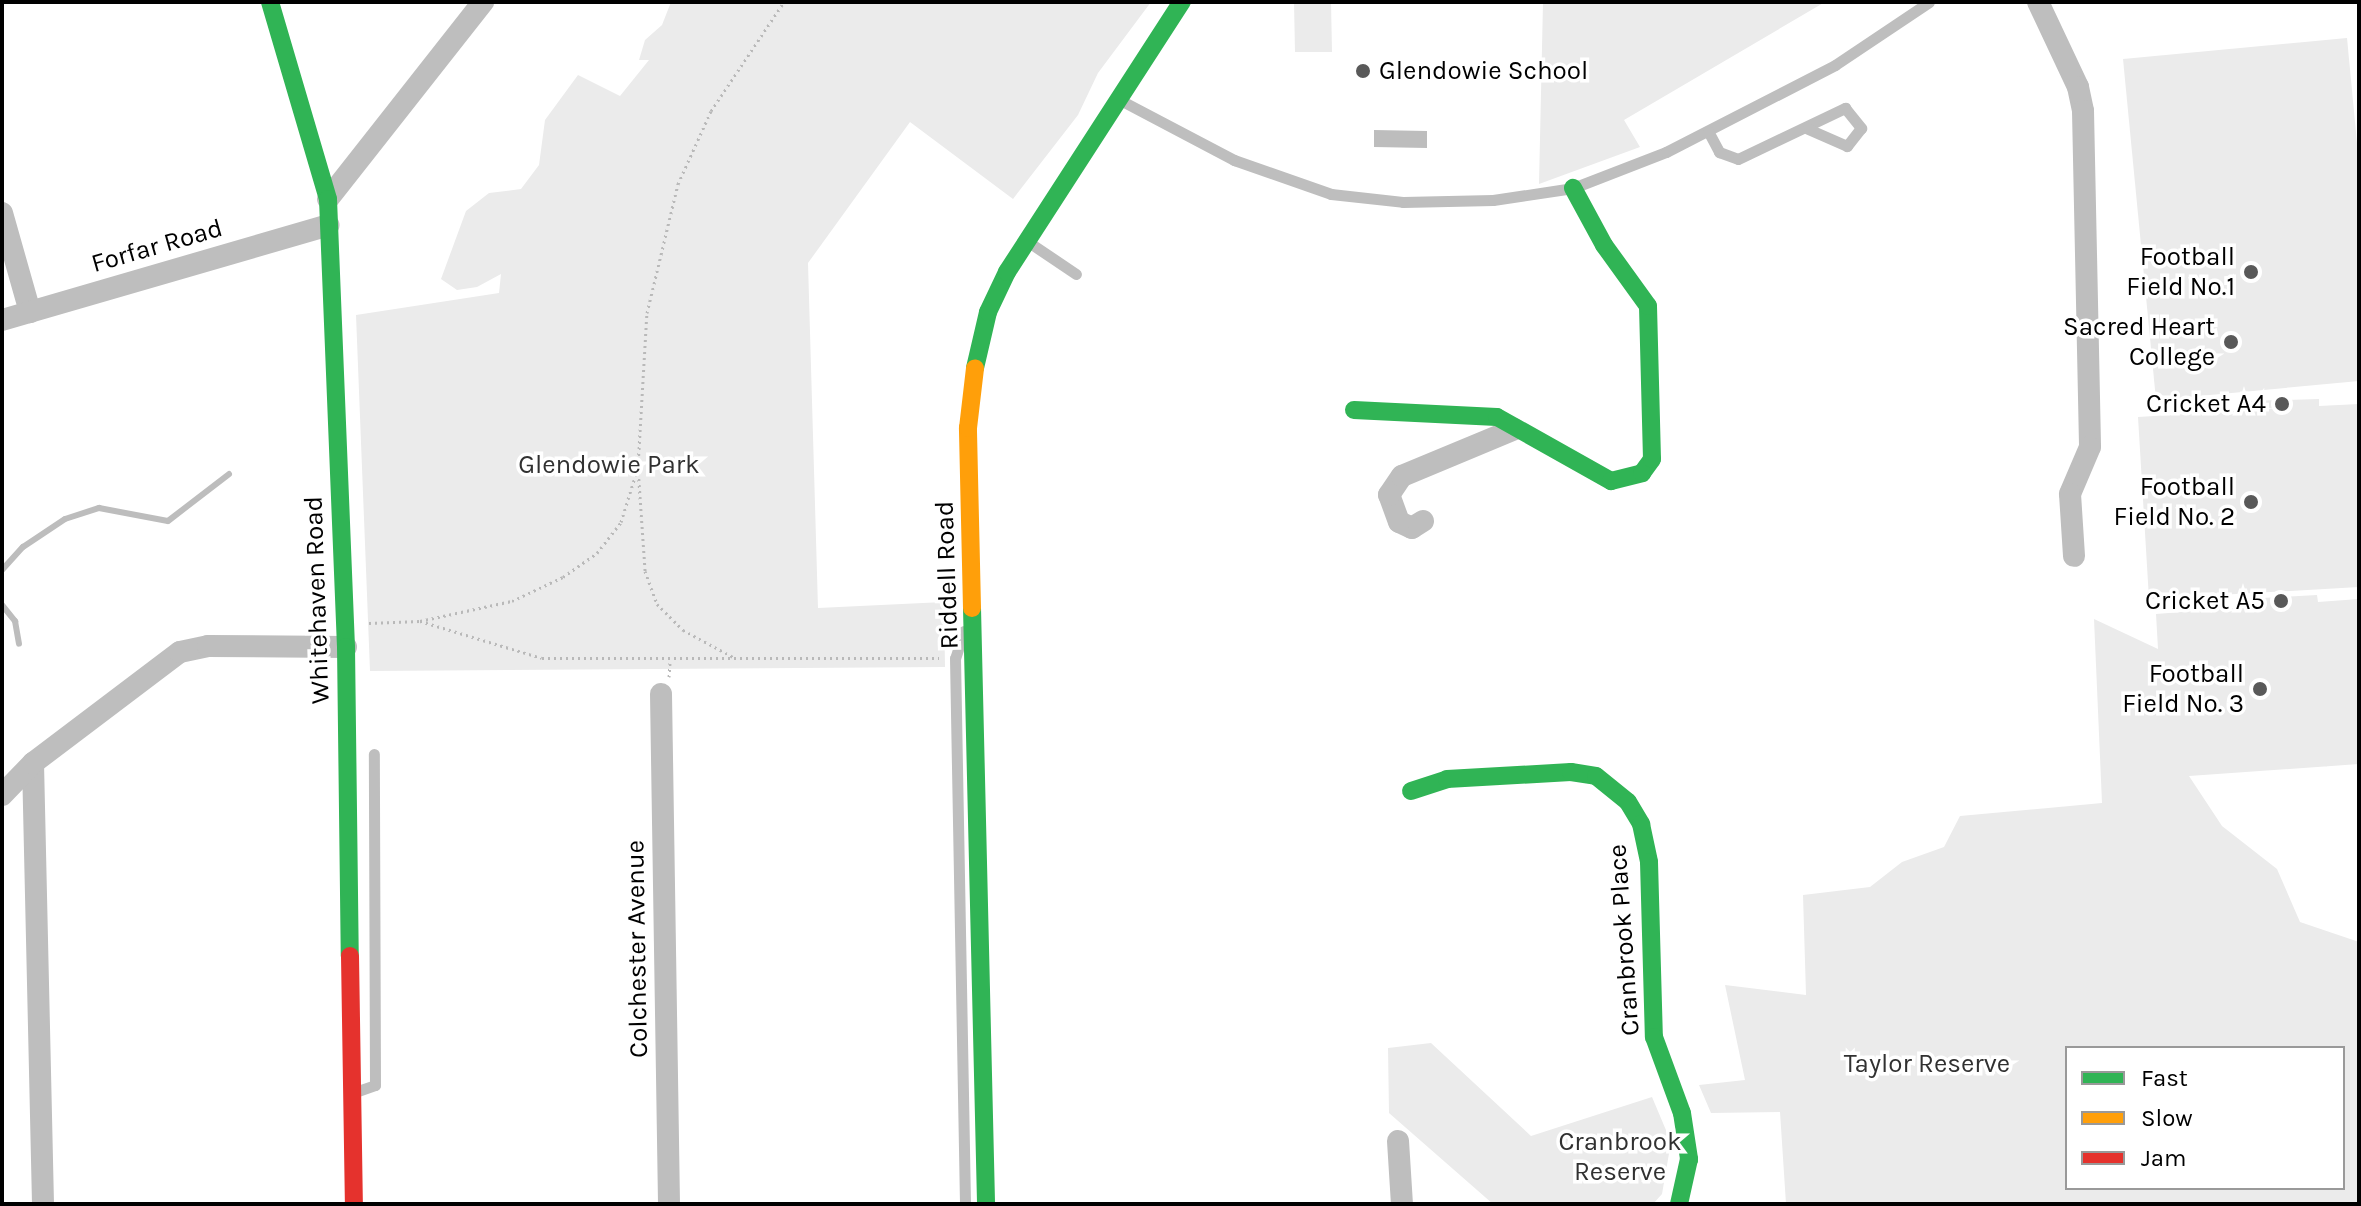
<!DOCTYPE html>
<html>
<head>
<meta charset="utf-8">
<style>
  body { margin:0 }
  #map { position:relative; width:2361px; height:1206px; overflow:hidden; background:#fff; font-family:Karla,sans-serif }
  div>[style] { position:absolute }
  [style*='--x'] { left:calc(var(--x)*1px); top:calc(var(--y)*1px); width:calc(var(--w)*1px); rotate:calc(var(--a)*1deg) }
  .green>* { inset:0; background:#ebebeb }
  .water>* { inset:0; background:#bdbdbd }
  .stream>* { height:6px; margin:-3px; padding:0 3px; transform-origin:3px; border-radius:3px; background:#bdbdbd }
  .path>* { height:3px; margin-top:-1.5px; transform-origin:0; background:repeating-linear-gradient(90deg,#b9b9b9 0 2px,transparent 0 6px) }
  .lane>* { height:11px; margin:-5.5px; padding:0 5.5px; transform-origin:5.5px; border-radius:5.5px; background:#bebebe }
  .street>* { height:22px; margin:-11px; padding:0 11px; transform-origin:11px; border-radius:11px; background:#bebebe }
  .fast>* { height:18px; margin:-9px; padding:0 9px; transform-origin:9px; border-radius:9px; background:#30b455 }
  .slow>* { height:18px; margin:-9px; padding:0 9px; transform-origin:9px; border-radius:9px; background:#ff9f0a }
  .jam>* { height:18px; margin:-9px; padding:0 9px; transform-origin:9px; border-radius:9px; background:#e5322d }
  .dots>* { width:22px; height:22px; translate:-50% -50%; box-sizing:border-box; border:4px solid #fff; border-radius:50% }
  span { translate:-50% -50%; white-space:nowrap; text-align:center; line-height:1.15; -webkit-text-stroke:7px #fff; paint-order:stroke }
  .poi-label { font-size:26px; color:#000 }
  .left { translate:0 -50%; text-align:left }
  .right { translate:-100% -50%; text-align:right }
  .street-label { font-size:26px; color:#000 }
  .park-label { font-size:26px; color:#313131 }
  .frame { position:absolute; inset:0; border:4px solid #000; pointer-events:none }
  .legend { position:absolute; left:2065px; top:1046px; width:280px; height:144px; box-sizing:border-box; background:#fff; border:2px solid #999; margin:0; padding:10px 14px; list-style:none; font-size:24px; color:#000 }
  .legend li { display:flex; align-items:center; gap:16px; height:40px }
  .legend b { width:40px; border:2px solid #999 }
</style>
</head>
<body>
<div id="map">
  <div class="green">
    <i style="clip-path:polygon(671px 2px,1151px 2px,1098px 73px,1078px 115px,1013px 199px,910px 122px,808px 263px,818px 608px,944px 602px,945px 667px,370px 671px,356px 315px,499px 293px,501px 274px,477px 287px,457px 290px,441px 279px,466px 211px,489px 193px,521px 189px,539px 165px,545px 120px,578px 75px,620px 96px,649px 60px,639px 60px,645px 40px,662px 25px)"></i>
    <i style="clip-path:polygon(1294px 2px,1331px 2px,1332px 52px,1295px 52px)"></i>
    <i style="clip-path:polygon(1543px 2px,1825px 2px,1624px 120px,1640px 147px,1539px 184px)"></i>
    <i style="clip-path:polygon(2347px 38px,2359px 164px,2359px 381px,2156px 400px,2123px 59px)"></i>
    <i style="clip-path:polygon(2319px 399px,2319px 406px,2359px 404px,2359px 587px,2149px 599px,2138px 417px,2281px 408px,2246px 408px,2246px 401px)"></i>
    <i style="clip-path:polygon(evenodd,2317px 595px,2318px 602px,2359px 599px,2359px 764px,2189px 776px,2222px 826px,2277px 869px,2300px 922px,2359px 942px,2359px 1204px,1786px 1204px,1780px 1112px,1711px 1113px,1699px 1085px,1745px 1080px,1725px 985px,1806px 995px,1803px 895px,1870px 887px,1902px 862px,1944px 847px,1960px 816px,2102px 803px,2094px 619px,2158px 649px,2156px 614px,2245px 607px,2245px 599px,2317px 595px,2343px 1048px,2343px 1188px,2067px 1188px,2067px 1048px,2343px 1048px)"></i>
    <i style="clip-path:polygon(1431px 1043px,1531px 1136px,1652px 1097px,1671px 1142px,1662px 1194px,1653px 1204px,1493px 1204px,1389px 1113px,1388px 1048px)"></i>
  </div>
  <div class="water">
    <i style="clip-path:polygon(1374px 130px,1427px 131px,1427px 148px,1374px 147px)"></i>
  </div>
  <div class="stream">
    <i style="--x:2;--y:570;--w:31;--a:-48"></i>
    <i style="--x:23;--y:547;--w:50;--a:-33.7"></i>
    <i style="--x:65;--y:519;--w:36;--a:-18"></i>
    <i style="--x:99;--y:508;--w:70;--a:10.7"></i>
    <i style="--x:168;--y:521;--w:77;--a:-37.6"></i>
    <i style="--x:2;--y:605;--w:21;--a:51"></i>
    <i style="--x:15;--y:621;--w:23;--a:80"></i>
  </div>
  <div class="path">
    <i style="--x:638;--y:467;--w:104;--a:86.1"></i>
    <i style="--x:645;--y:571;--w:35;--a:70"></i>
    <i style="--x:657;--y:604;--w:37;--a:45"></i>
    <i style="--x:683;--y:630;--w:59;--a:28.3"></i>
    <i style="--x:420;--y:621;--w:94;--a:-12.3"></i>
    <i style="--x:512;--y:601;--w:56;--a:-25.2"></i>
    <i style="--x:563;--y:577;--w:42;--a:-35.2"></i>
    <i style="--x:597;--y:553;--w:39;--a:-52"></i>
    <i style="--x:621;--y:522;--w:58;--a:-72.8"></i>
    <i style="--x:638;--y:467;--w:154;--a:-86.7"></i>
    <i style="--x:647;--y:313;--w:133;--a:-76.5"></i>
    <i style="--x:678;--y:184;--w:80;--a:-65.7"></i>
    <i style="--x:711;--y:111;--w:131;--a:-56.2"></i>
    <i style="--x:369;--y:623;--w:51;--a:-2.2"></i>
    <i style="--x:420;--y:621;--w:127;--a:16.9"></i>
    <i style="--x:542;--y:658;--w:397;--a:0"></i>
    <i style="--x:669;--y:677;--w:15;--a:-86"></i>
  </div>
  <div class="lane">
    <i style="--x:1122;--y:101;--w:127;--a:27.8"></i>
    <i style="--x:1234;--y:160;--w:103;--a:19.3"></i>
    <i style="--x:1331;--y:194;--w:72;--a:6.3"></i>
    <i style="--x:1403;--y:202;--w:90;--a:-1.3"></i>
    <i style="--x:1493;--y:200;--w:81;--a:-8.5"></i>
    <i style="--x:1573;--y:188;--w:100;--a:-21.2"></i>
    <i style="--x:1666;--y:152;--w:190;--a:-27.2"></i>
    <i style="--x:1835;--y:65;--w:113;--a:-33.8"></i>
    <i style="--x:1708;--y:131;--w:24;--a:62"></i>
    <i style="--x:1719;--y:152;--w:20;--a:20"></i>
    <i style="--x:1738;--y:159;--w:119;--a:-25.5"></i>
    <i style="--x:1845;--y:108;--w:26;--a:51"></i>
    <i style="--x:1861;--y:128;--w:23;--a:128"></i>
    <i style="--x:1847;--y:146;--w:43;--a:-156.4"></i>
    <i style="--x:1027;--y:241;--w:59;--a:34"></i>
    <i style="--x:964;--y:631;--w:28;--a:108"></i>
    <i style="--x:955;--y:658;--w:546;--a:88.95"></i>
    <i style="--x:355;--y:1092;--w:21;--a:-19"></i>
    <i style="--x:375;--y:1085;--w:331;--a:-90.2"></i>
  </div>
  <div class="street">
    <i style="--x:2038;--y:2;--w:94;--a:64.8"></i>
    <i style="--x:2078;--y:87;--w:25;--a:78"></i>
    <i style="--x:2083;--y:111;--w:336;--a:88.8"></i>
    <i style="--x:2090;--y:447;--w:51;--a:113.1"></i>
    <i style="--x:2070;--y:494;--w:62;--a:86.3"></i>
    <i style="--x:328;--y:199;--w:251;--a:-51.8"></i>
    <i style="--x:2;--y:213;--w:103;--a:74.2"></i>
    <i style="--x:2;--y:320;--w:340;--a:-16.2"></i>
    <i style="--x:1423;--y:521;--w:13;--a:148"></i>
    <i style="--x:1412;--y:528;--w:14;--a:-155"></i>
    <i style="--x:1399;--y:522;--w:29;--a:-110"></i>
    <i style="--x:1389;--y:495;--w:23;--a:-56"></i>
    <i style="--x:1402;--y:476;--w:122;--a:-22.6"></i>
    <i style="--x:661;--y:694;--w:510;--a:89.1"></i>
    <i style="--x:33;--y:763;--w:441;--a:88.7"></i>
    <i style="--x:2;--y:795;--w:45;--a:-45.9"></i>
    <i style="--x:33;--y:763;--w:184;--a:-37.1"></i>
    <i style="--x:180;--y:652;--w:29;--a:-12"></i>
    <i style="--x:208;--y:646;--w:138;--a:0.4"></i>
    <i style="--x:1398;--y:1141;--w:63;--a:86.4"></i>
  </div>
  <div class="fast">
    <i style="--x:270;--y:2;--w:205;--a:73.6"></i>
    <i style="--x:328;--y:199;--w:448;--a:87.7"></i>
    <i style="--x:346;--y:647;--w:309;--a:89.3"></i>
    <i style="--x:975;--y:368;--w:57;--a:-76.9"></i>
    <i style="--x:988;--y:312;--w:44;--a:-64.6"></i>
    <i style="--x:1007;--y:272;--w:322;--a:-57.1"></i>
    <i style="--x:1354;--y:410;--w:143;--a:2.8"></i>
    <i style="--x:1497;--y:417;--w:131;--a:29.3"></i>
    <i style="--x:1611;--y:481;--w:32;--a:-14"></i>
    <i style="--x:1642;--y:473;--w:17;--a:-54"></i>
    <i style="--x:1652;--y:459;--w:153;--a:-91.5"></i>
    <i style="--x:1648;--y:306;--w:75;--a:-125.8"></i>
    <i style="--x:1604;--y:245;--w:65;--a:-118.5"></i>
    <i style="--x:972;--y:608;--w:596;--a:88.65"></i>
    <i style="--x:1411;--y:791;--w:38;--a:-18"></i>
    <i style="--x:1447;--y:779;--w:124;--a:-3.2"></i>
    <i style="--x:1571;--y:772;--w:25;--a:9"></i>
    <i style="--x:1596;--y:776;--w:41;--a:39.1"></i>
    <i style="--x:1628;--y:802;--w:26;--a:59"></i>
    <i style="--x:1641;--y:824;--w:39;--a:78"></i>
    <i style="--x:1649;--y:862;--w:175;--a:88.4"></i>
    <i style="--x:1654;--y:1037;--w:81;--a:69.8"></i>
    <i style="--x:1682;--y:1113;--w:47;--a:81.3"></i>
    <i style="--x:1689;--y:1159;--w:46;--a:102.5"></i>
  </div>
  <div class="slow">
    <i style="--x:972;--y:608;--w:180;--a:-91.3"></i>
    <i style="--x:968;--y:428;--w:60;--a:-83.3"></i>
  </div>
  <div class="jam">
    <i style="--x:350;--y:956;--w:248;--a:89.1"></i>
  </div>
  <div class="dots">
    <i style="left:1363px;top:71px;background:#595959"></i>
    <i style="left:2251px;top:272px;background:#595959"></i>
    <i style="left:2231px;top:342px;background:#595959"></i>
    <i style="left:2282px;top:404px;background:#595959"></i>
    <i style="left:2251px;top:502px;background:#595959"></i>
    <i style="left:2281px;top:601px;background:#595959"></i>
    <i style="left:2260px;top:689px;background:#595959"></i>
  </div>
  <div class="poi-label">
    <span class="left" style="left:1379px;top:71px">Glendowie School</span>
    <span class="right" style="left:2235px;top:272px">Football<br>Field No.1</span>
    <span class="right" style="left:2215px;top:342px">Sacred Heart<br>College</span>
    <span class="right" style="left:2266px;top:404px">Cricket A4</span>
    <span class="right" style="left:2235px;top:502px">Football<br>Field No. 2</span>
    <span class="right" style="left:2265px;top:601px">Cricket A5</span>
    <span class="right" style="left:2244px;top:689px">Football<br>Field No. 3</span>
  </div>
  <div class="street-label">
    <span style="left:157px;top:246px;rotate:-16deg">Forfar Road</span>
    <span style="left:947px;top:575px;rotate:-92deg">Riddell Road</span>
    <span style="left:317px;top:600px;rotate:-92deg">Whitehaven Road</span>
    <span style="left:1624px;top:940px;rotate:-94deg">Cranbrook Place</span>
    <span style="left:637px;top:949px;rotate:-91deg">Colchester Avenue</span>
  </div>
  <div class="park-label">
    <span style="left:609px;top:465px">Glendowie Park</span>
    <span style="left:1927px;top:1064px">Taylor Reserve</span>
    <span style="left:1620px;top:1157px">Cranbrook<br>Reserve</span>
  </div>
  <div class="frame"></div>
  <ul class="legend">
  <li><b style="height:10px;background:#30b455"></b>Fast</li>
  <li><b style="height:10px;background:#ff9f0a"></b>Slow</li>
  <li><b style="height:10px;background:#e5322d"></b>Jam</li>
  </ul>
</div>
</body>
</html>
